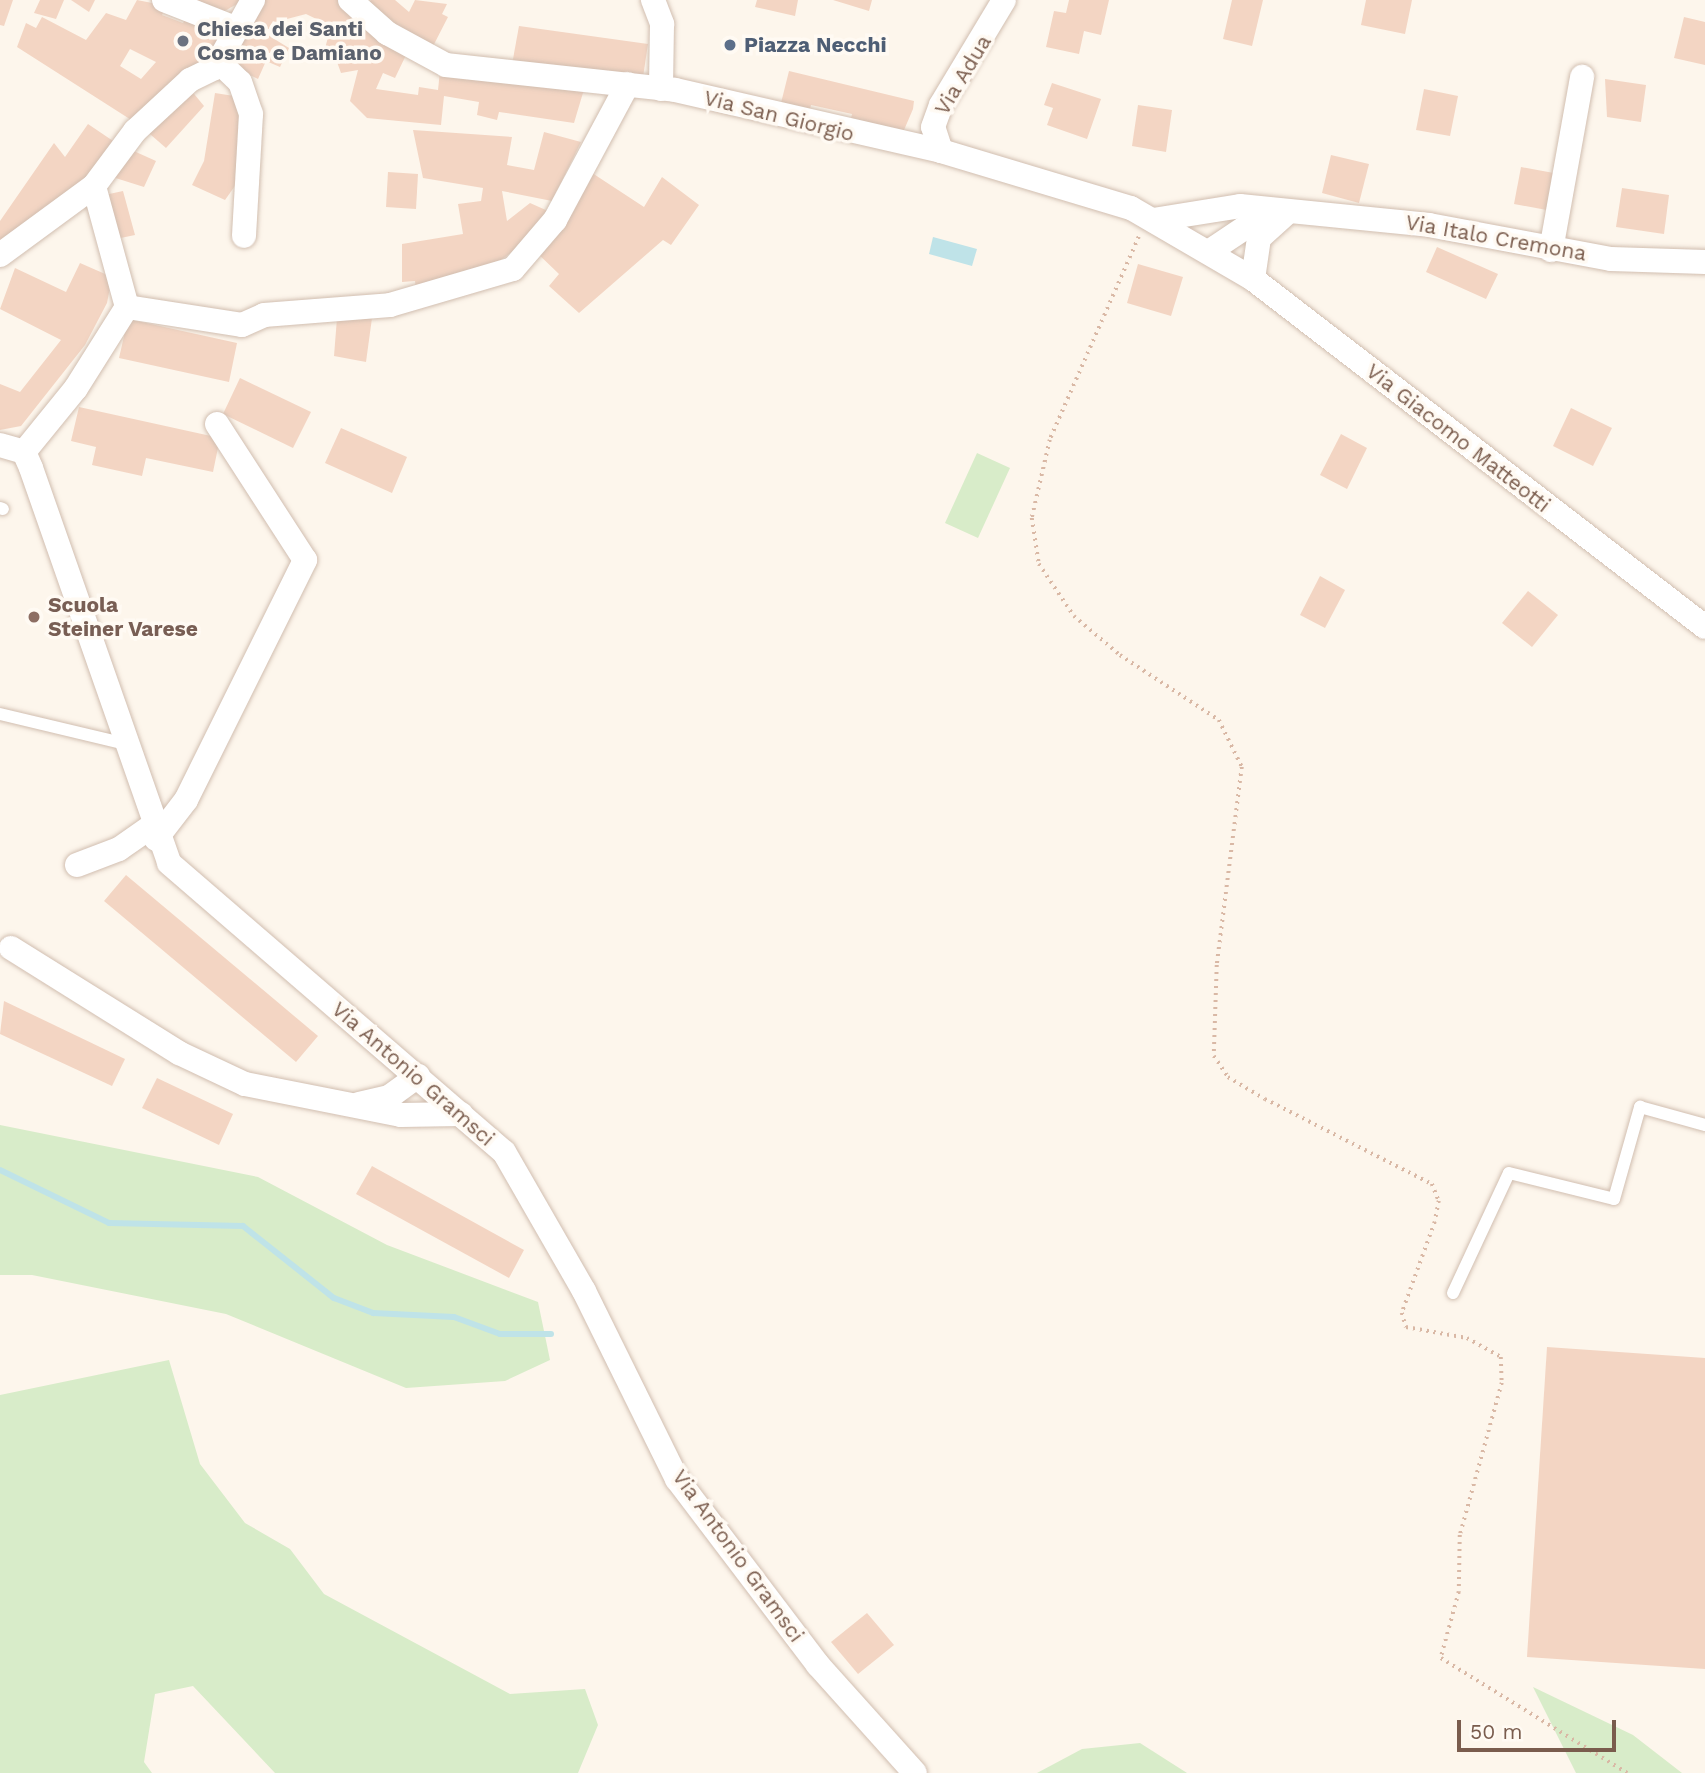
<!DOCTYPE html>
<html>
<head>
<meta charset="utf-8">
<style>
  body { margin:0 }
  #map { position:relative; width:1705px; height:1773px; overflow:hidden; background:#fdf6ec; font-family:"Work Sans",sans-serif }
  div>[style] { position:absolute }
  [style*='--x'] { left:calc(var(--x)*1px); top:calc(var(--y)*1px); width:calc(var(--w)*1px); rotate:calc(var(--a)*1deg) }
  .green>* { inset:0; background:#d8ecc9 }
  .water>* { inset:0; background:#bfe3e8 }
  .stream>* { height:6px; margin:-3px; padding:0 3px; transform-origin:3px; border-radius:3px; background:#bfe3e8 }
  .building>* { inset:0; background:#f3d5c3 }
  .path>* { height:3.5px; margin-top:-1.75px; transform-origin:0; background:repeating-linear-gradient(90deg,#d9b8a5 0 2px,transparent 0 7px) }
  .roads { filter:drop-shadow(0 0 2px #d1beb0) drop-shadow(0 0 2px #d1beb0) }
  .lane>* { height:12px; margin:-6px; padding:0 6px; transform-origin:6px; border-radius:6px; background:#fff }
  .street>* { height:24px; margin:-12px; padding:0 12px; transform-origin:12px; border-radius:12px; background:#fff }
  .dots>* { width:19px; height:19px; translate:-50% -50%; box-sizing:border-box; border:4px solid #fffaf3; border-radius:50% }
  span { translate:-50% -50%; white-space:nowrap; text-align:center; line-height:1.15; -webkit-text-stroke:7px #fffaf3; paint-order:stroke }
  .worship-label { font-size:21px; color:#5b616d; font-weight:700 }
  .left { translate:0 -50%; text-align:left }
  .service-label { font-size:21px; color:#4e5e75; font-weight:700 }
  .street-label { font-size:21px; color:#7a5c4d }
  .education-label { font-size:21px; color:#785e54; font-weight:700 }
  .scale { position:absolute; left:1457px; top:1720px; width:159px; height:32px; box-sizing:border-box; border:4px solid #7a5c4d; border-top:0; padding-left:9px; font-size:21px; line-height:24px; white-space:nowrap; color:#7a5c4d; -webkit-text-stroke:5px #fffaf3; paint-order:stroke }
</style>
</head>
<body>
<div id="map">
  <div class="green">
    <i style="clip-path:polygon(977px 453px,1010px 468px,978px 538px,945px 523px)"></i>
    <i style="clip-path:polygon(0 1125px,258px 1177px,387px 1245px,538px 1302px,550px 1360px,505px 1381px,406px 1388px,226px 1314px,32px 1275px,0 1275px)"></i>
    <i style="clip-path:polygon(169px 1360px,200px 1464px,245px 1523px,290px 1549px,324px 1594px,510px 1694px,585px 1689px,598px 1725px,578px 1773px,275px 1773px,193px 1686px,155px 1694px,144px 1762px,152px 1773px,0 1773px,0 1395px)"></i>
    <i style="clip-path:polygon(1533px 1687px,1633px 1735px,1682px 1773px,1576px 1773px)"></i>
    <i style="clip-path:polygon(1140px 1743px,1187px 1773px,1037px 1773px,1082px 1749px)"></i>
  </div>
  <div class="water">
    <i style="clip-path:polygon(933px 237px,977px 249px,972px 266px,929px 254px)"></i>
  </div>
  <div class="stream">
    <i style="--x:0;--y:1170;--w:121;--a:25.9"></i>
    <i style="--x:109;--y:1223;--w:134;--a:1.3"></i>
    <i style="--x:243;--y:1226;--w:116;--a:38.4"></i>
    <i style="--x:334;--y:1298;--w:42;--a:21"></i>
    <i style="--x:373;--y:1313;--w:81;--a:2.8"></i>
    <i style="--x:454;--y:1317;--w:49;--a:20.3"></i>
    <i style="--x:500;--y:1334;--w:51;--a:0"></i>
  </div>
  <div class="building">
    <i style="clip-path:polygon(0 0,13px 0,4px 26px,0 25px)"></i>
    <i style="clip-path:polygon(40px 0,64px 0,56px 19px,34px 13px)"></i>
    <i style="clip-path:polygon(71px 0,95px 0,89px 12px)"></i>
    <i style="clip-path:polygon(evenodd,137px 0,167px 6px,162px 15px,183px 23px,188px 14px,225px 31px,188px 78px,136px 123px,17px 47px,26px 23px,36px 28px,42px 17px,86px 40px,106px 13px,126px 20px,137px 0,130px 49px,156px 62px,141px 79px,120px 66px,130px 49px)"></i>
    <i style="clip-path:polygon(165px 0,244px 0,216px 16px)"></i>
    <i style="clip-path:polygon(256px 0,339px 0,407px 53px,395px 78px,383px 73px,376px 89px,418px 95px,419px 87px,438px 90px,440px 71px,585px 86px,574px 123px,499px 112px,497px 120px,477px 115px,479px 102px,444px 96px,441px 125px,367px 118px,350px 101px,358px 70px,341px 73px,337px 62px,323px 56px,331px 26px,306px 14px,287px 19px,284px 26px,273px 21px,267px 32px,258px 29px,289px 48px,280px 67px,266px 61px,258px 79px,224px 63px)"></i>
    <i style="clip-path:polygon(371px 0,395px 0,409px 12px,415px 0,447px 4px,442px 14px,448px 17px,429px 54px,365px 7px)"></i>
    <i style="clip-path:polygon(757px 0,798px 0,795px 16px,755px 7px)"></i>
    <i style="clip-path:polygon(833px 0,872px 0,869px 11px)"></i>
    <i style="clip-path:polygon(1069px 0,1109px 0,1101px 35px,1084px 31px,1079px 54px,1046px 47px,1054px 11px,1066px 13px)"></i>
    <i style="clip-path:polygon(1232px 0,1263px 0,1252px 46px,1223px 39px)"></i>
    <i style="clip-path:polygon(1366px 0,1412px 0,1405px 34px,1361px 25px)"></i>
    <i style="clip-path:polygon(1684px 17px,1705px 22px,1705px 65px,1674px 58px)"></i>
    <i style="clip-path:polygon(519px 26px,648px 44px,643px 77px,511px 70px)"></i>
    <i style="clip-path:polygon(789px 71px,914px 101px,913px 109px,904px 130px,849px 127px,852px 114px,811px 105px,808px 117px,779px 111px)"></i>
    <i style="clip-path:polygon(1605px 79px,1646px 85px,1641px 122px,1607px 117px)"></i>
    <i style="clip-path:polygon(1052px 83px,1101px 99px,1087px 139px,1047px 125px,1053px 108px,1044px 105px)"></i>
    <i style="clip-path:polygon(190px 89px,204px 106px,166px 148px,143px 128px)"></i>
    <i style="clip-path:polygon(1424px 89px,1458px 96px,1450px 136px,1416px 130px)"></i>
    <i style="clip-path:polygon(215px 93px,234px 96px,245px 111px,237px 183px,225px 200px,192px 185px,204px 161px)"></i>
    <i style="clip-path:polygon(1138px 105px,1172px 110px,1166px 152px,1132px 146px)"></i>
    <i style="clip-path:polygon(88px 124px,119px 145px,92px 176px,0 250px,0 221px,54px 143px,65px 157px)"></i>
    <i style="clip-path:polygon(413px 130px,512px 137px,507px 165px,534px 170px,544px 132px,581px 142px,552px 201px,502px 191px,507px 221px,530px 203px,548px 211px,532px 237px,501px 260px,416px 288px,415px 281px,402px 282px,402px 244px,463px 234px,458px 204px,481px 201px,483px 188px,423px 178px)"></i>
    <i style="clip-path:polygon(127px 148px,156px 161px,144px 187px,106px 175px)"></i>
    <i style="clip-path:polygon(1331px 155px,1369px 164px,1359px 203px,1322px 193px)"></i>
    <i style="clip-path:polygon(1521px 167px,1559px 174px,1552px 211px,1514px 204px)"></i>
    <i style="clip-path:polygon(586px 169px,644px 207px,662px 177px,699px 205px,671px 245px,663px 240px,579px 313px,549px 286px,559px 274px,534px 250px)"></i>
    <i style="clip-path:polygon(388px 172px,418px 174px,416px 209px,386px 207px)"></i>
    <i style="clip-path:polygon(1622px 188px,1669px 195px,1664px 234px,1616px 227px)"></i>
    <i style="clip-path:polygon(123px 191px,135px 235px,111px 240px,100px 196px)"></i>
    <i style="clip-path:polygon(1437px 247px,1498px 274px,1486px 299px,1426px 272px)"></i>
    <i style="clip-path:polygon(80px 263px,112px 277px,107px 303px,85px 345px,21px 426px,0 430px,0 384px,20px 392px,61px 340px,0 309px,15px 268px,66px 292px)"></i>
    <i style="clip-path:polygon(1138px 264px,1183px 277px,1171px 316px,1127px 303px)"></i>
    <i style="clip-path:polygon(337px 318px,372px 318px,366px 362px,334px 356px)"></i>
    <i style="clip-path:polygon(128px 319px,237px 343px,229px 382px,119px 358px)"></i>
    <i style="clip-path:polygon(240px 378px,311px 412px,293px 448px,223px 414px)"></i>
    <i style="clip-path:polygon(79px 407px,220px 438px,213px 472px,146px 458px,142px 476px,92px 465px,96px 447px,71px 441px)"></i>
    <i style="clip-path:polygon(1571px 408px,1612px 428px,1593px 466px,1553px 446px)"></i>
    <i style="clip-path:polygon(341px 428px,407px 457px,392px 493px,325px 463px)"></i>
    <i style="clip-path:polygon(1341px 434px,1367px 448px,1347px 489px,1320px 475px)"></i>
    <i style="clip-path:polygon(1320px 576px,1345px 590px,1325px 628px,1300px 615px)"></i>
    <i style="clip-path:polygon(1528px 591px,1558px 615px,1532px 647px,1502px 623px)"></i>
    <i style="clip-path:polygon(126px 875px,318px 1036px,296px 1062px,104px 901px)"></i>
    <i style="clip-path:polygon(4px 1001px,125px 1059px,112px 1086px,0 1034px)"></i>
    <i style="clip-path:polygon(157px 1078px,233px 1114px,219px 1145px,142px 1108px)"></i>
    <i style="clip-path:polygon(372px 1166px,524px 1250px,509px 1278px,356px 1194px)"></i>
    <i style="clip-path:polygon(1547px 1347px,1705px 1358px,1705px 1669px,1527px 1657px)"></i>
    <i style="clip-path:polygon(867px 1613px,894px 1645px,858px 1674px,831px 1642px)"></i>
  </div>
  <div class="path">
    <i style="--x:1139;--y:237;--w:222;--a:113.7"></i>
    <i style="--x:1050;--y:440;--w:80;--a:103"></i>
    <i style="--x:1032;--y:518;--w:47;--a:81.3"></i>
    <i style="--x:1039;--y:564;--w:63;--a:56.1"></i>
    <i style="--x:1074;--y:616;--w:60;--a:40.3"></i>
    <i style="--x:1120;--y:655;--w:118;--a:33.3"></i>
    <i style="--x:1219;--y:720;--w:52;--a:63.9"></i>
    <i style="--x:1242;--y:767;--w:200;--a:97.2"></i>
    <i style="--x:1217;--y:965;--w:91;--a:91.9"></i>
    <i style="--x:1214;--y:1056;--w:25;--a:56"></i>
    <i style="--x:1228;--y:1077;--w:43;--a:30.7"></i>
    <i style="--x:1265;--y:1099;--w:187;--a:27"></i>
    <i style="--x:1432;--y:1184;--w:18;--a:68"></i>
    <i style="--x:1439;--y:1201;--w:21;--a:101"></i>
    <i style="--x:1435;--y:1222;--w:97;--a:109.9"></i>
    <i style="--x:1402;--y:1313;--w:15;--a:74"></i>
    <i style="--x:1406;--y:1327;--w:62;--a:10.2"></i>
    <i style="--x:1467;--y:1338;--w:39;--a:29"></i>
    <i style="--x:1501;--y:1357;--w:26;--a:88"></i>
    <i style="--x:1502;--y:1383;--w:158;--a:105.4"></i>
    <i style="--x:1460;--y:1535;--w:57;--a:91"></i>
    <i style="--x:1459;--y:1592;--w:68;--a:105.3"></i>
    <i style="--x:1441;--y:1658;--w:219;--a:31.7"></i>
  </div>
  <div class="roads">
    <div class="lane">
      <i style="--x:0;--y:508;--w:3;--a:18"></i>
      <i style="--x:0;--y:714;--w:130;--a:13.4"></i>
      <i style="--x:1453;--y:1293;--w:132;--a:-65"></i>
      <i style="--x:1509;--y:1173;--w:108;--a:13.9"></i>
      <i style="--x:1614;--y:1199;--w:96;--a:-74.2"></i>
      <i style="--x:1640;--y:1107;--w:67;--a:15.5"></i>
    </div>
    <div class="street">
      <i style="--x:164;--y:0;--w:76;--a:21.5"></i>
      <i style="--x:350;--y:0;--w:50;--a:41.7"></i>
      <i style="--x:387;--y:33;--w:67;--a:28.5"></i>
      <i style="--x:446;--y:65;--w:230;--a:6.2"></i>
      <i style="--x:675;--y:90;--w:273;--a:12.9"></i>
      <i style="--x:941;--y:151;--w:198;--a:16.7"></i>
      <i style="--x:1131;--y:208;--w:141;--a:30.2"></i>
      <i style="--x:1253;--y:279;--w:570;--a:37.59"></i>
      <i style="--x:653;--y:0;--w:26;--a:69"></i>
      <i style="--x:662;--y:24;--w:65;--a:90.9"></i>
      <i style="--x:218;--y:61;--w:30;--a:44"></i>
      <i style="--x:240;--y:82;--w:34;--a:71"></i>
      <i style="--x:251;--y:114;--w:122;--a:93.3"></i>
      <i style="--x:941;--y:151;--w:25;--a:-108"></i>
      <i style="--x:933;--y:127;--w:23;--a:-70"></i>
      <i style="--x:941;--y:105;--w:122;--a:-59"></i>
      <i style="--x:1153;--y:220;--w:88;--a:-9.1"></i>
      <i style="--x:1240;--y:206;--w:190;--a:5.7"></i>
      <i style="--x:1429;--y:225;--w:185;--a:10.6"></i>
      <i style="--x:1611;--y:259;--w:94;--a:1.8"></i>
      <i style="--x:1551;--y:250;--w:176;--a:-79.8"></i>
      <i style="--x:1210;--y:251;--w:72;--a:-33.7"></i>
      <i style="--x:0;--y:255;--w:117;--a:-36.3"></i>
      <i style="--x:94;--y:186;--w:69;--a:-53.3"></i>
      <i style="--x:135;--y:131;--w:75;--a:-42.8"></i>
      <i style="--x:190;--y:80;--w:28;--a:-26"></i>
      <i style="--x:215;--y:68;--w:78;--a:-60.8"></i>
      <i style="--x:1253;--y:279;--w:41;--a:-81.7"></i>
      <i style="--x:1259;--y:238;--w:38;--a:-42"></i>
      <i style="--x:127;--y:307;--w:116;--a:8.9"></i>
      <i style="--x:242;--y:325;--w:24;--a:-24"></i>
      <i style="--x:264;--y:315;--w:126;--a:-4.5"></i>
      <i style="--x:390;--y:305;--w:128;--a:-16.3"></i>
      <i style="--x:513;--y:269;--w:65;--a:-49.4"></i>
      <i style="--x:555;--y:220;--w:154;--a:-61.8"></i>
      <i style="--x:0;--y:445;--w:25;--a:16"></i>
      <i style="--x:24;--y:452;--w:17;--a:66"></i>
      <i style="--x:31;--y:468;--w:418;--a:70.7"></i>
      <i style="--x:169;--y:863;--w:442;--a:40.8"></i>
      <i style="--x:504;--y:1152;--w:160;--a:60.1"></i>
      <i style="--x:584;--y:1291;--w:210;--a:63.7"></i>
      <i style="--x:677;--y:1479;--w:233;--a:52.8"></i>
      <i style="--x:818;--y:1665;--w:145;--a:48.1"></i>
      <i style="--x:24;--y:452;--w:82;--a:-50.9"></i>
      <i style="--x:76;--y:388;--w:96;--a:-57.8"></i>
      <i style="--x:127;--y:307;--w:125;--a:-105.3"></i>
      <i style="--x:156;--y:839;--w:49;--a:-52.4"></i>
      <i style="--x:186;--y:800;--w:268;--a:-63.6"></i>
      <i style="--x:305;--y:560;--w:162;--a:-122.9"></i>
      <i style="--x:77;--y:865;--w:45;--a:-20.9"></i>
      <i style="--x:119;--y:849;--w:40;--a:-34.9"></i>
      <i style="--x:11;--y:948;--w:198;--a:32"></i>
      <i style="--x:179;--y:1053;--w:73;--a:25.2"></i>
      <i style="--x:245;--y:1084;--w:159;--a:11.2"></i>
      <i style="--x:401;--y:1115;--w:60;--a:-1"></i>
      <i style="--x:359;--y:1104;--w:31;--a:-13"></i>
      <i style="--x:389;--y:1097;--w:36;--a:-36"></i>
    </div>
  </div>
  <div class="dots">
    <i style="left:183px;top:41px;background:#6b7280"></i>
    <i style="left:730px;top:45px;background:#5c6f8a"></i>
    <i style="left:34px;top:617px;background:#8d6e63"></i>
  </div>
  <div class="worship-label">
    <span class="left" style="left:197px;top:41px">Chiesa dei Santi<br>Cosma e Damiano</span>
  </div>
  <div class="service-label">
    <span class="left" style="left:744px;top:45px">Piazza Necchi</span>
  </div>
  <div class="street-label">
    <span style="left:963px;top:75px;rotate:-59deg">Via Adua</span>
    <span style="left:779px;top:116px;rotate:14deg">Via San Giorgio</span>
    <span style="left:1496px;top:238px;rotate:10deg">Via Italo Cremona</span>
    <span style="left:1458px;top:438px;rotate:38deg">Via Giacomo Matteotti</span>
    <span style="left:413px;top:1074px;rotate:41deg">Via Antonio Gramsci</span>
    <span style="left:738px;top:1556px;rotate:54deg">Via Antonio Gramsci</span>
  </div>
  <div class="education-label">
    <span class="left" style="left:48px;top:617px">Scuola<br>Steiner Varese</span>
  </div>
  <div class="scale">50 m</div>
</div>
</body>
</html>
